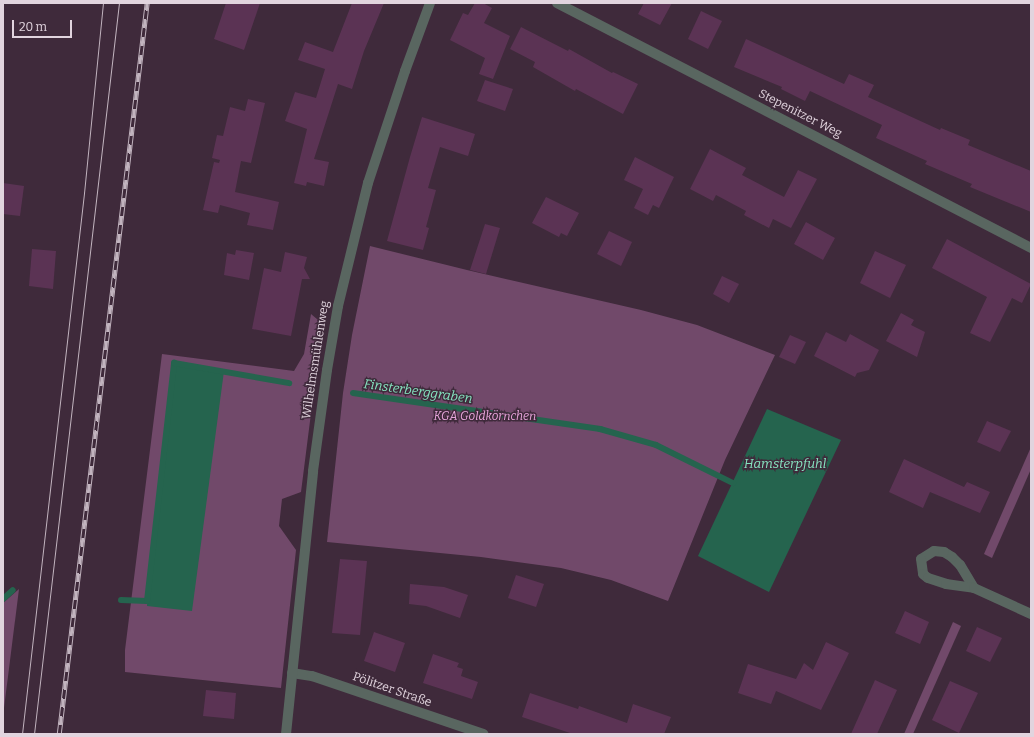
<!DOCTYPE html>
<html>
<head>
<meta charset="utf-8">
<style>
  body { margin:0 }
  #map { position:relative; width:1034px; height:737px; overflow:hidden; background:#3f2a3b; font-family:Bitter,serif }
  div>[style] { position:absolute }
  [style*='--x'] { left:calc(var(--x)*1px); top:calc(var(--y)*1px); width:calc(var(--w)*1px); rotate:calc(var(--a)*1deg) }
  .green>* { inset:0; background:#71496a }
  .water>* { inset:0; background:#25644e }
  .stream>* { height:6px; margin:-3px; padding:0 3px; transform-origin:3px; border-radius:3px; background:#25644e }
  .building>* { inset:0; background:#5b3354 }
  .minor>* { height:10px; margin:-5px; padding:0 5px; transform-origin:5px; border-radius:5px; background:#596660 }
  .tertiary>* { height:10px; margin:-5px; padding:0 5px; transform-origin:5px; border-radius:5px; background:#596660 }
  .tram>* { height:1px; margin:-0.5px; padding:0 0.5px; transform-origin:0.5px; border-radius:0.5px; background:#c2b4bf }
  .rail>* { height:4.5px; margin-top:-2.25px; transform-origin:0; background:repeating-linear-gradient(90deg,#3f2a3b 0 9px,#c2b4bf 0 18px); box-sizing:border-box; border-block:1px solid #c2b4bf }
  span { translate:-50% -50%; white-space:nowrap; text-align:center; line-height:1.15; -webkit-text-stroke:3px #3f2a3b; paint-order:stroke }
  .street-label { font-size:12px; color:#e1d4de }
  .park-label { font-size:12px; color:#e7a5db; font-style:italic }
  .water-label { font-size:13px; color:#86e4c0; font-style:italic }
  .frame { position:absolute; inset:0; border:4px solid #e1d4de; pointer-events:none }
  .scale { position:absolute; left:12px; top:20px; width:60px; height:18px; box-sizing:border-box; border:2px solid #e1d4de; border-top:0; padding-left:5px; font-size:12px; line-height:14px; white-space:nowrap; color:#e1d4de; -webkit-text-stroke:3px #3f2a3b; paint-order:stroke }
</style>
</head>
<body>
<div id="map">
  <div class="green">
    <i style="clip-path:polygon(370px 246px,467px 270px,641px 310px,697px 325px,775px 355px,725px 460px,668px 601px,611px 580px,561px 568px,481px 557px,327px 542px,343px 393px,352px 335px)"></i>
    <i style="clip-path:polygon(evenodd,311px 314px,324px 325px,316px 374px,301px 492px,282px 499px,279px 526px,296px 550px,281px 688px,125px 672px,125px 650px,162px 354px,294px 371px,304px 354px,311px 314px,174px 364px,224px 371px,147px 606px,174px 364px)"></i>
    <i style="clip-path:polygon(1031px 447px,1031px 469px,992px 558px,984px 554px)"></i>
    <i style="clip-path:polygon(19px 589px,3px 716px,3px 603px)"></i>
    <i style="clip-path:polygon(953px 622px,961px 626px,913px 734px,904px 734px)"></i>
  </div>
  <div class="water">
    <i style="clip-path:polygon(174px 363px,224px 371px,192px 611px,147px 606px)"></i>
    <i style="clip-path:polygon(767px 409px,841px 440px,769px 592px,698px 556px)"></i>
  </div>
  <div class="stream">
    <i style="--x:353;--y:393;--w:250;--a:8.3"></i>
    <i style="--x:600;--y:429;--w:58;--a:15.9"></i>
    <i style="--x:656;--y:445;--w:86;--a:26.3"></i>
    <i style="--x:3;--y:599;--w:13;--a:-42"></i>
    <i style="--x:121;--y:600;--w:26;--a:2"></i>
    <i style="--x:147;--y:601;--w:240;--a:-83.5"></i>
    <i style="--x:174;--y:363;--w:117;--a:9.9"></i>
  </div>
  <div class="building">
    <i style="clip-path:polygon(226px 3px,260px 3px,244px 50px,214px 39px)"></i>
    <i style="clip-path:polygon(352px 3px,384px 3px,364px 51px,352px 89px,338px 84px,314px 159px,329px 162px,324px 186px,307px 182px,306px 186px,294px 183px,307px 129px,285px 121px,295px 92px,316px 98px,325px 69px,298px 60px,305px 42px,333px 52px)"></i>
    <i style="clip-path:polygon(475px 3px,483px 3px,492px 8px,484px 23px,510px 36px,493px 79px,479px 74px,485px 58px,450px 40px,463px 13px,468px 15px)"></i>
    <i style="clip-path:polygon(644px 3px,672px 3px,660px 25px,638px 14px)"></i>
    <i style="clip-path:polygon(701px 11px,722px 21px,708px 49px,688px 39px)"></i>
    <i style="clip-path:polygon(521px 27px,568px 51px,569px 49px,612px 73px,613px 72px,638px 84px,623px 114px,576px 89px,575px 91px,533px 67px,535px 62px,510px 49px)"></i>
    <i style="clip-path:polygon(746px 39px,844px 84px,849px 74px,874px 85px,868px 97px,940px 130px,941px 128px,970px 140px,968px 145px,1031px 171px,1031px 212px,970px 187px,972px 184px,925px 164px,927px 161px,876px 138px,882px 125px,810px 91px,805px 101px,781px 89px,782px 87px,734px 67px)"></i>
    <i style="clip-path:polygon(485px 80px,513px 89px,505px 111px,477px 101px)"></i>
    <i style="clip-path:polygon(248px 99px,265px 103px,251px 163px,241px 161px,235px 192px,279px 202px,273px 230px,247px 225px,250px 213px,220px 205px,218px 213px,203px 210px,214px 162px,219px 163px,220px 160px,212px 158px,217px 135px,223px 136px,230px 107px,245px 111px)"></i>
    <i style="clip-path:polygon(422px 117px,475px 134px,468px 156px,440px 147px,428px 188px,436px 190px,426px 227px,429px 228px,423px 250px,387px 241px,410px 157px)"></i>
    <i style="clip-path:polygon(710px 149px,746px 168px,742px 175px,784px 197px,798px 170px,817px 179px,791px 228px,773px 219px,769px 228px,744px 215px,746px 211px,716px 195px,713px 201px,690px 189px)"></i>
    <i style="clip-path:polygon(635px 157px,674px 177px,659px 208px,653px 205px,648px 215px,634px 208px,643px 189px,624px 180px)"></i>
    <i style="clip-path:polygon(3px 183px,24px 186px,20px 216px,3px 214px)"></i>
    <i style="clip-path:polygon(546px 197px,579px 213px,567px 236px,561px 233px,559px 237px,532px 223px)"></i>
    <i style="clip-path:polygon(806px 222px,835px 238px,823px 260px,794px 244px)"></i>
    <i style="clip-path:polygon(485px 224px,500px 228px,486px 274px,470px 270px)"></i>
    <i style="clip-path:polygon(609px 231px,632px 242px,621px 266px,597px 254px)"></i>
    <i style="clip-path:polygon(947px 239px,1031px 284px,1022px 303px,1012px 298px,990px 342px,970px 333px,987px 297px,932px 268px)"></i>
    <i style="clip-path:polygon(32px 249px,56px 251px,53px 289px,29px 286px)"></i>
    <i style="clip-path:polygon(236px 250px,254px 253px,249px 280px,224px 275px,227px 253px,235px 255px)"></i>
    <i style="clip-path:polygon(875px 251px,906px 265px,890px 298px,860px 283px)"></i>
    <i style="clip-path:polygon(285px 252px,307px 257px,304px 268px,310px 279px,302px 279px,291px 336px,252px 329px,264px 268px,281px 272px)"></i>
    <i style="clip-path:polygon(722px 276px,739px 284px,729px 303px,713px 294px)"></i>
    <i style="clip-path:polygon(901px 313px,914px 320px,911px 325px,925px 332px,917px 357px,886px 341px)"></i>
    <i style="clip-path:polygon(826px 332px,846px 342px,850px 334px,879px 350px,869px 370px,857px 373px,855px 377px,814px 356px)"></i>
    <i style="clip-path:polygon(790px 335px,806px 342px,795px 364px,779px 357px)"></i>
    <i style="clip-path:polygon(987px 421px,1011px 431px,1000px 452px,977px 442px)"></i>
    <i style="clip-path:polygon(904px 459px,964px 487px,967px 482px,990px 492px,980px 513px,930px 492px,923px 508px,889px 492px)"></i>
    <i style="clip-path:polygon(340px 559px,367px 561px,360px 635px,332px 633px)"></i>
    <i style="clip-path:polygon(516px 575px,544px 584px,536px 607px,508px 598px)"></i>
    <i style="clip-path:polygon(410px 584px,444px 587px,468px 595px,460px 618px,426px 606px,409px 604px)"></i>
    <i style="clip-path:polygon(905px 611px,929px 622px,920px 644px,895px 633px)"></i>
    <i style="clip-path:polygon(977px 627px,1002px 638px,990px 662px,966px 651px)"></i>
    <i style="clip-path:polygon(374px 632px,405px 643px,395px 672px,364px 661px)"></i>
    <i style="clip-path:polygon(826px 642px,849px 653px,821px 710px,776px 691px,771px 704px,738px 693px,748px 664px,796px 679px,804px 663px,813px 670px)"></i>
    <i style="clip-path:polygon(433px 654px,459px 663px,457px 667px,463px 669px,461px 676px,478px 682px,472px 699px,423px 683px)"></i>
    <i style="clip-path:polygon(875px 680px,897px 690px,877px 734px,851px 734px)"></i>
    <i style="clip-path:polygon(950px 681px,978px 693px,959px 733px,932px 720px)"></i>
    <i style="clip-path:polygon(206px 690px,236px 693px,234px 719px,203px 716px)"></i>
    <i style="clip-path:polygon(530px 693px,578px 709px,579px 706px,627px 723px,633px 704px,671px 717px,664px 734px,573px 734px,522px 717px)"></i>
  </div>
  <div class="minor">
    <i style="--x:557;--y:3;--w:534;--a:27.33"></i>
    <i style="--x:974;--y:588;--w:27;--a:-121"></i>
    <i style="--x:960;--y:565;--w:11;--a:-135"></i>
    <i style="--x:952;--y:557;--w:9;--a:-148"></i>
    <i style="--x:944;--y:552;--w:10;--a:-174"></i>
    <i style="--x:934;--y:551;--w:15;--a:148"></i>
    <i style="--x:921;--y:559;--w:15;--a:82"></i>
    <i style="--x:923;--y:574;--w:6;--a:39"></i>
    <i style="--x:928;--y:578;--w:19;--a:18"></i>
    <i style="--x:946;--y:584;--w:28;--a:8"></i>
    <i style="--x:974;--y:588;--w:63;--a:24.5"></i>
    <i style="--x:292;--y:673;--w:20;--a:9"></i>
    <i style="--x:312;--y:676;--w:181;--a:18.7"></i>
  </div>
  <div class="tertiary">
    <i style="--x:286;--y:734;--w:264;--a:-84.1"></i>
    <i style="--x:313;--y:471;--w:102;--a:-82.1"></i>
    <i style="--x:327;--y:370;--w:65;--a:-80.2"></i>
    <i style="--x:338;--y:306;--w:127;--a:-76.3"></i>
    <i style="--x:368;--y:183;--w:118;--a:-71.7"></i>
    <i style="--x:405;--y:71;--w:72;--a:-69.8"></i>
  </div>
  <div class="tram">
    <i style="--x:22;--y:734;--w:545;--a:-83.46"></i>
    <i style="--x:84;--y:193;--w:191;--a:-84.3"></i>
    <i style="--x:34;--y:734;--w:736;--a:-83.37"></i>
  </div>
  <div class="rail">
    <i style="--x:59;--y:734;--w:736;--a:-83.14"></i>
  </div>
  <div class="street-label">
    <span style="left:800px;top:114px;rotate:27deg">Stepenitzer Weg</span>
    <span style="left:316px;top:360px;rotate:-81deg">Wilhelmsmühlenweg</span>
    <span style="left:392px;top:690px;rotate:19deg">Pölitzer Straße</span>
  </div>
  <div class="park-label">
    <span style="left:485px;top:417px">KGA Goldkörnchen</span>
  </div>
  <div class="water-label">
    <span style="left:418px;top:392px;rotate:8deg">Finsterberggraben</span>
    <span style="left:785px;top:464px">Hamsterpfuhl</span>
  </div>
  <div class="frame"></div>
  <div class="scale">20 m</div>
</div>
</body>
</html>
